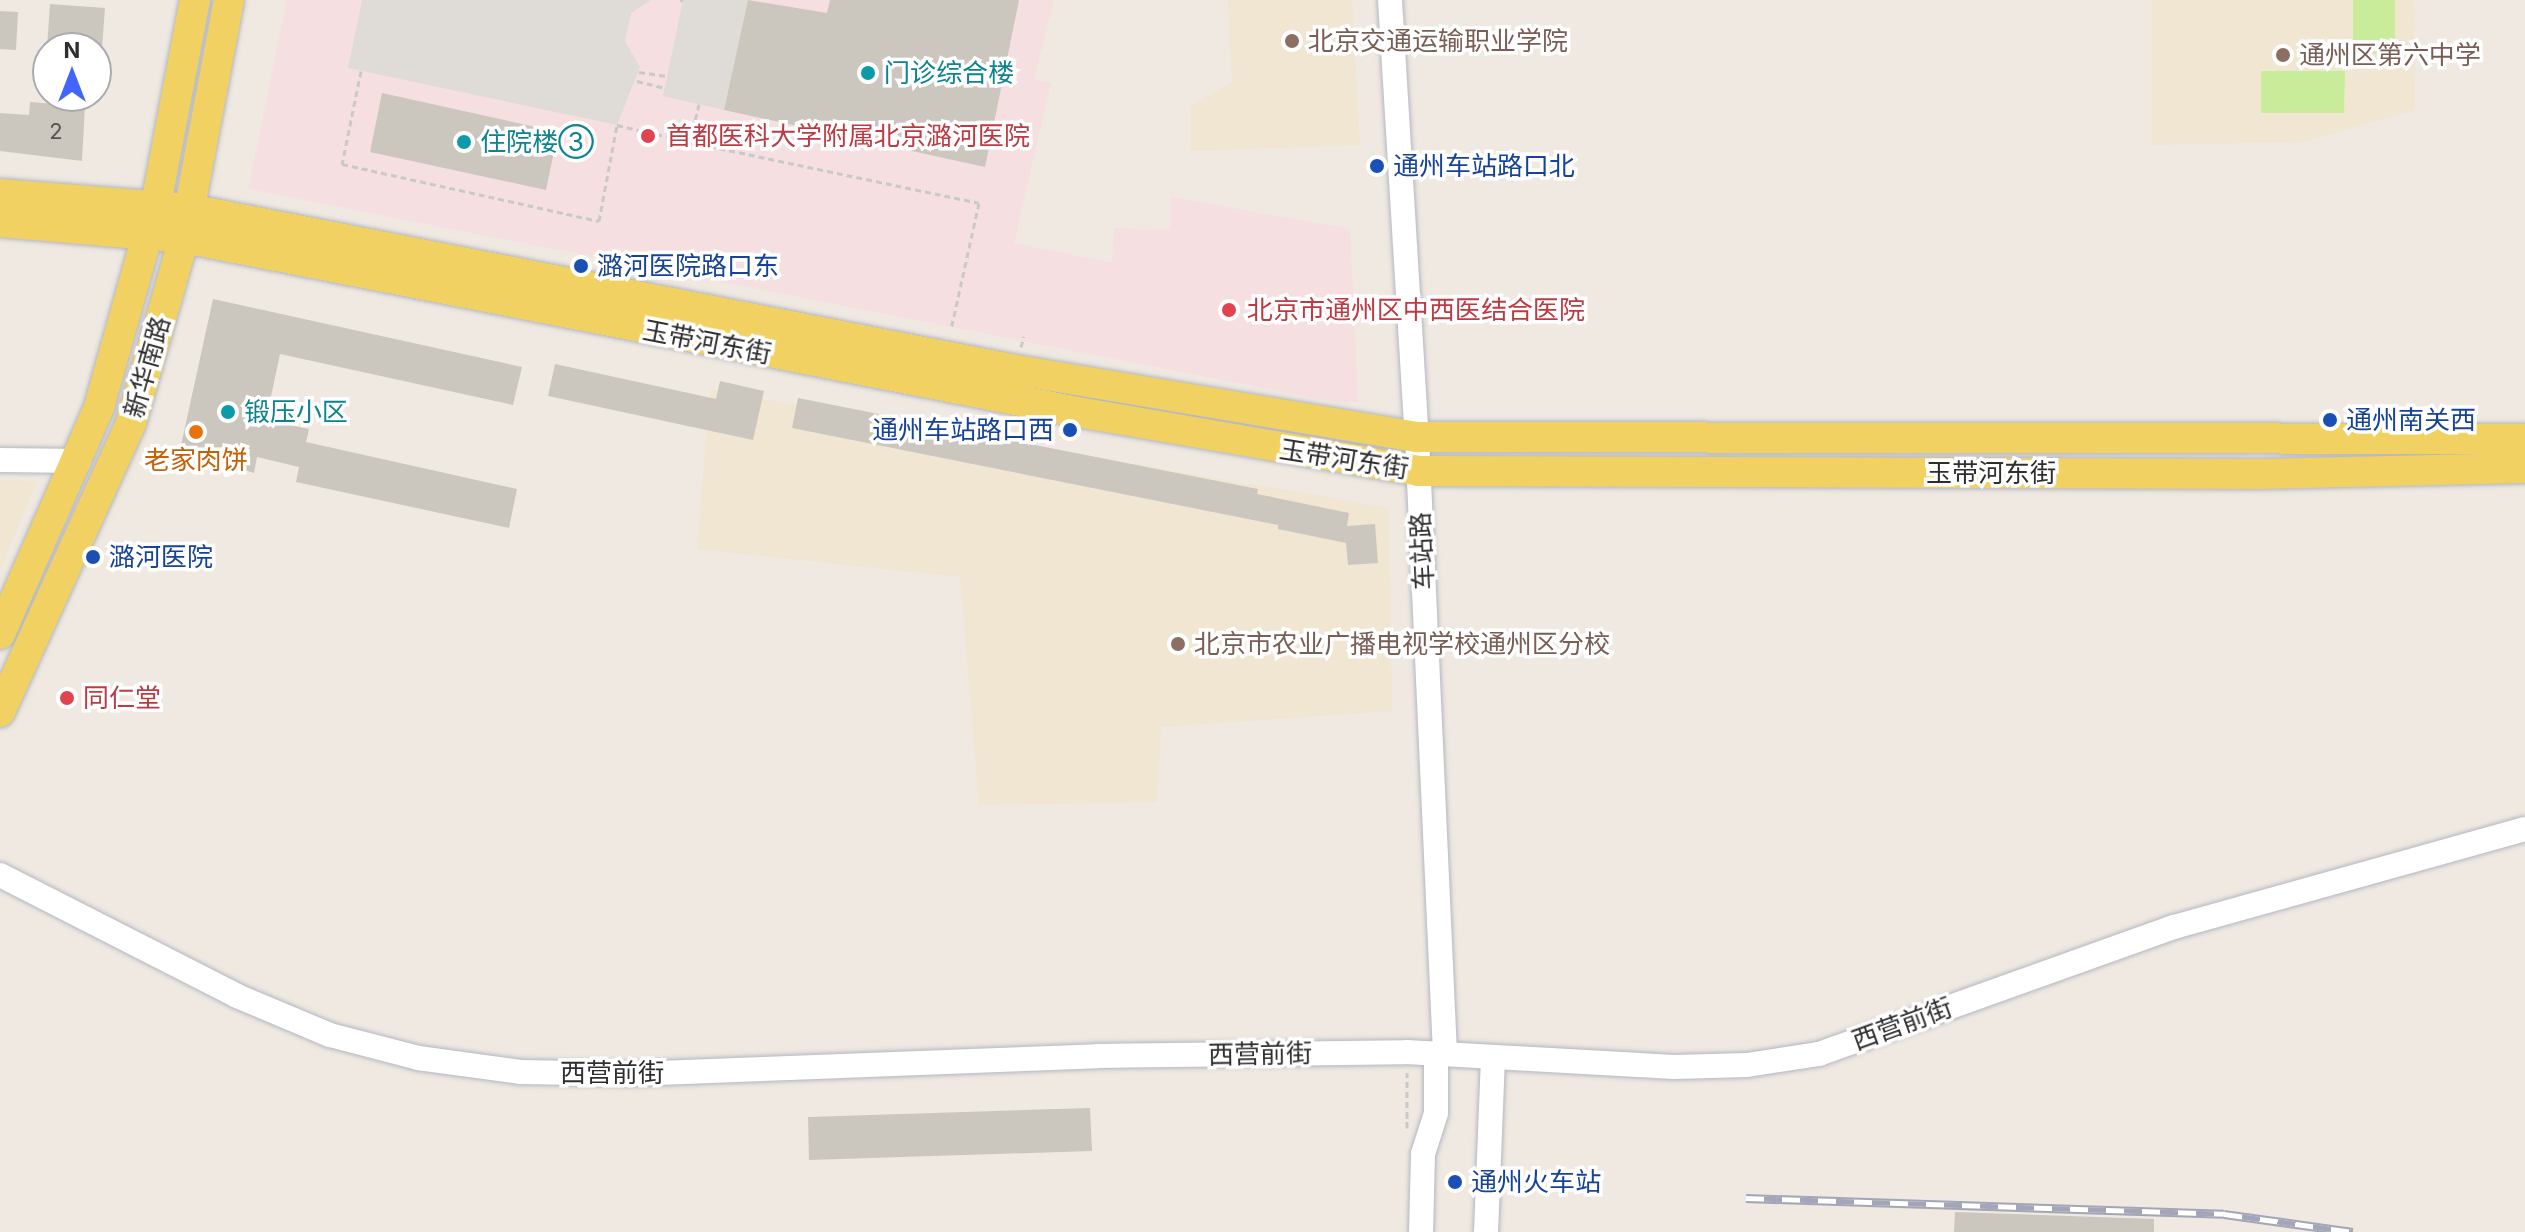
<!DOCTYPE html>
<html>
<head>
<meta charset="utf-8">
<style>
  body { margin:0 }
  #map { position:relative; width:2525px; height:1232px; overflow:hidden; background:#efe9e1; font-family:Inter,"Noto Sans SC",sans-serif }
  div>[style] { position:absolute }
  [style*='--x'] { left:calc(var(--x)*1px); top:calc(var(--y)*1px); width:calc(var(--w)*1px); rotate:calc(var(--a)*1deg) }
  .education>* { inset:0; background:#f0e6d1 }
  .medical>* { inset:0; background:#f5dfe0 }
  .pitch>* { inset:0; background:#c9ec9a }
  .plaza>* { inset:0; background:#dfdcd8 }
  .building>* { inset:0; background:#cbc7bf }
  .path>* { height:3px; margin-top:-1.5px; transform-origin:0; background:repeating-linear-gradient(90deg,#c9c9c9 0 6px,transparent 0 10px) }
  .roads { filter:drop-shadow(0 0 2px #b4b7c1) drop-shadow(0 0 2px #b4b7c1) }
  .minor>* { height:24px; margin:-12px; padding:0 12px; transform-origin:12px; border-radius:12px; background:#fff }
  .major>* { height:30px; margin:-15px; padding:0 15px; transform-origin:15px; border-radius:15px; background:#f2d163 }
  .rail>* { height:9px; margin-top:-4.5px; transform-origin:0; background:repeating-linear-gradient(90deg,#fff 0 18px,#a3a6b8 0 36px); box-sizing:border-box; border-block:2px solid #a3a6b8 }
  .dots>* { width:22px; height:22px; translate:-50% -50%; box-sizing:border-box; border:4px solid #fff; border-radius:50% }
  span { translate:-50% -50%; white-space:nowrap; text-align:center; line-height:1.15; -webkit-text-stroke:7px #fff; paint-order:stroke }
  .number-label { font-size:22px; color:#555452 }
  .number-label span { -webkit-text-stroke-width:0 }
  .education-label { font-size:26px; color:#785e54 }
  .left { translate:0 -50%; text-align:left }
  .culture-label { font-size:26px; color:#0d838f }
  .health-label { font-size:26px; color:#be3a42 }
  .transit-label { font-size:26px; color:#164399 }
  .right { translate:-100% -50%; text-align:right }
  .street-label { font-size:26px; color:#2e2e2e }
  .food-label { font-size:26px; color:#c56008 }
  .north { position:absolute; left:32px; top:32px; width:80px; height:80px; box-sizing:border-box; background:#fff; border:2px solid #ababab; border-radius:50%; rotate:0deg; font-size:22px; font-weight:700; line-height:32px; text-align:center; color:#2e2e2e }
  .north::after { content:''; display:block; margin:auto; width:28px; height:36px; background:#4264fb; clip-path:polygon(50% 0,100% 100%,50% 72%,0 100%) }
</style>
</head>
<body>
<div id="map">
  <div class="education">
    <i style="clip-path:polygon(1228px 0,1352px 0,1360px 145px,1191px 151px,1191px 106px,1232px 82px)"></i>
    <i style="clip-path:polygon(2152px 0,2414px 0,2415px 110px,2304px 142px,2152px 145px)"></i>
    <i style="clip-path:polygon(710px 390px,1389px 508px,1392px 711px,1161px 727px,1157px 802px,979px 805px,960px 577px,697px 549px)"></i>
    <i style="clip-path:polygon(0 480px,37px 481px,0 570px)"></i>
  </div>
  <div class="medical">
    <i style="clip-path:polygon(287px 0,1054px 0,1034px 79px,1051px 83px,1014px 243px,1112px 263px,1114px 228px,1170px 230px,1171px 197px,1350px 229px,1358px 402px,1334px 402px,248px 189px)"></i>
  </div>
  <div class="pitch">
    <i style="clip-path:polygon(2353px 0,2395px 0,2395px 54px,2353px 53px)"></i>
    <i style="clip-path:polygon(2261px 71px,2345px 71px,2344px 113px,2261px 113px)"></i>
  </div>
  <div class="plaza">
    <i style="clip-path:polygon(362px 0,651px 0,631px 13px,625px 41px,640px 67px,617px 125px,348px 68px)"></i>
    <i style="clip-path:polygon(683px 0,748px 0,724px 110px,663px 96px)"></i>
  </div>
  <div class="building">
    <i style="clip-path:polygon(748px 0,827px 13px,830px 0,1019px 0,985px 167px,724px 110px)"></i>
    <i style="clip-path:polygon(50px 4px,105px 8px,102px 48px,47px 48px)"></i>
    <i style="clip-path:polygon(0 11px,18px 12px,16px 50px,0 49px)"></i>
    <i style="clip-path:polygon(382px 93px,558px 132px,546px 190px,370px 152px)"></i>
    <i style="clip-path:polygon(30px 102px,85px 106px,82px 161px,0 151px,0 113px,29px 115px)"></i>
    <i style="clip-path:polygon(213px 299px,522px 367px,513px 405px,280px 354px,266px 420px,309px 429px,306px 442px,517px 489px,509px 528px,296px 482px,299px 467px,257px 457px,254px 473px,180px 450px)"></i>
    <i style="clip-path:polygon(555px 364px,716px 399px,720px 381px,764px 391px,753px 440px,548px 396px)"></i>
    <i style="clip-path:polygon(798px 398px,1258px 489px,1257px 494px,1349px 513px,1347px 526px,1375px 524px,1378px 563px,1348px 565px,1346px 543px,1278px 529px,1278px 525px,792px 428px)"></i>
    <i style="clip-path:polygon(1090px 1108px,1092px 1151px,809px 1160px,808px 1117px)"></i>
    <i style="clip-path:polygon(1955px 1212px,2154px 1219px,2154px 1232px,1954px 1232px)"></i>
  </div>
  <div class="path">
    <i style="--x:680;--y:0;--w:3;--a:18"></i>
    <i style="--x:361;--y:71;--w:95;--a:101.5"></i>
    <i style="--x:342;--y:164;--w:263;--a:12.5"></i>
    <i style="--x:599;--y:221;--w:98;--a:-79.4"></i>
    <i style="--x:617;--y:125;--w:75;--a:13.1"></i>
    <i style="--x:639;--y:72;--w:28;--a:8"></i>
    <i style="--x:637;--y:81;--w:29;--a:14"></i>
    <i style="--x:699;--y:104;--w:39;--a:103"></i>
    <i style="--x:690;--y:142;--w:295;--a:11.9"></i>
    <i style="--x:979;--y:203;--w:129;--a:102.5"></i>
    <i style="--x:1021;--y:347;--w:11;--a:-75"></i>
    <i style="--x:1407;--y:1072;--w:56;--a:90"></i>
  </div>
  <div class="roads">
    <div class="minor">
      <i style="--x:1390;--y:0;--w:438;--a:86.5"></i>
      <i style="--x:1417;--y:437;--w:618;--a:87.4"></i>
      <i style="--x:0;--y:460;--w:79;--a:0.7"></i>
      <i style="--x:0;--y:875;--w:266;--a:27"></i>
      <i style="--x:237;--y:996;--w:101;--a:22.8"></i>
      <i style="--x:330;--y:1035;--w:91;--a:14.6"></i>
      <i style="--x:418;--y:1058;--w:103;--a:7.8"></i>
      <i style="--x:520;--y:1072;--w:112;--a:1"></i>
      <i style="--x:632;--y:1074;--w:465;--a:-2.2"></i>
      <i style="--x:1097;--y:1056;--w:309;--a:-0.7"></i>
      <i style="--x:1406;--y:1052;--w:268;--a:3.2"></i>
      <i style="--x:1674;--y:1067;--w:73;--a:-1.6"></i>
      <i style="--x:1747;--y:1065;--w:73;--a:-8.7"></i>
      <i style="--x:1819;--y:1054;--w:377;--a:-19.7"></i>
      <i style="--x:2174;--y:927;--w:364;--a:-15.6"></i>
      <i style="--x:1421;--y:1232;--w:78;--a:-88.5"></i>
      <i style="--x:1423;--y:1154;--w:43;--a:-72.4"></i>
      <i style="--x:1436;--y:1113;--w:59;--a:-90"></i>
      <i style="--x:1486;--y:1232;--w:172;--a:-87.7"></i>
    </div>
    <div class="major">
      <i style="--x:0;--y:194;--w:190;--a:4.5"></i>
      <i style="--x:189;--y:209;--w:843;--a:11.02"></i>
      <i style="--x:1016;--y:370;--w:407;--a:9.5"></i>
      <i style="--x:1417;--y:437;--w:1108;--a:0.1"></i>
      <i style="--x:0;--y:222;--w:185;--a:5"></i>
      <i style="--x:184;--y:238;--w:905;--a:11.02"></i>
      <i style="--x:1072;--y:411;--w:351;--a:9.8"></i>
      <i style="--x:1418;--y:471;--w:843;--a:0.2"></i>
      <i style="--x:2261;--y:474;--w:264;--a:-1.3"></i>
      <i style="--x:0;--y:634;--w:248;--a:-66.4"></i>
      <i style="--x:99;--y:407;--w:211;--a:-74.3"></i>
      <i style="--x:156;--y:204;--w:208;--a:-79.2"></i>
      <i style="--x:0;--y:712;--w:317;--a:-65.6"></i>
      <i style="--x:131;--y:423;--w:192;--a:-74"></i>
      <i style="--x:184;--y:238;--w:242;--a:-79.3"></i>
    </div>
  </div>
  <div class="rail">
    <i style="--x:1746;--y:1198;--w:478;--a:1.9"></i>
    <i style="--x:2224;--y:1214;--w:130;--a:7.9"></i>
  </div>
  <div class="dots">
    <i style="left:1292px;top:41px;background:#8d6e63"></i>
    <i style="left:2283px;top:55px;background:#8d6e63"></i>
    <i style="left:868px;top:73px;background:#0f9aa8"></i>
    <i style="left:648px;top:136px;background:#e0444e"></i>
    <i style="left:464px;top:142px;background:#0f9aa8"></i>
    <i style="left:1377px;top:166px;background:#1a4fb4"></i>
    <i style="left:581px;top:266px;background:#1a4fb4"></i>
    <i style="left:1229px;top:310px;background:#e0444e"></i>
    <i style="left:228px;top:412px;background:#0f9aa8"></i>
    <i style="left:2330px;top:420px;background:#1a4fb4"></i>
    <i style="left:1070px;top:430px;background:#1a4fb4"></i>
    <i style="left:196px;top:432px;background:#e8710a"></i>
    <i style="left:93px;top:557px;background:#1a4fb4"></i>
    <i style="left:1178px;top:644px;background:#8d6e63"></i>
    <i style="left:67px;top:698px;background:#e0444e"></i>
    <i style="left:1455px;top:1182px;background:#1a4fb4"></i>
  </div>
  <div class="number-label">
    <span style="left:56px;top:132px">2</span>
  </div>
  <div class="education-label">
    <span class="left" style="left:1308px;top:41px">北京交通运输职业学院</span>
    <span class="left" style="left:2299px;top:55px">通州区第六中学</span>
    <span class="left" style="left:1194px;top:644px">北京市农业广播电视学校通州区分校</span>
  </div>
  <div class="culture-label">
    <span class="left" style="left:884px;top:73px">门诊综合楼</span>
    <span class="left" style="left:480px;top:142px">住院楼③</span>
    <span class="left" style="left:244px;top:412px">锻压小区</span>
  </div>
  <div class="health-label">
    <span class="left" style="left:666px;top:136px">首都医科大学附属北京潞河医院</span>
    <span class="left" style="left:1247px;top:310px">北京市通州区中西医结合医院</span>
    <span class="left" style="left:83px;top:698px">同仁堂</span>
  </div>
  <div class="transit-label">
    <span class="left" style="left:1393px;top:166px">通州车站路口北</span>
    <span class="left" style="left:597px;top:266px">潞河医院路口东</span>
    <span class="left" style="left:2346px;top:420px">通州南关西</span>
    <span class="right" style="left:1054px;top:430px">通州车站路口西</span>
    <span class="left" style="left:109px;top:557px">潞河医院</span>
    <span class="left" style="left:1471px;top:1182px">通州火车站</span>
  </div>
  <div class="street-label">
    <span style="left:707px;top:342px;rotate:11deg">玉带河东街</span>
    <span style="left:147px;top:367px;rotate:-74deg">新华南路</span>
    <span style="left:1344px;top:459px;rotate:9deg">玉带河东街</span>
    <span style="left:1991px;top:473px">玉带河东街</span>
    <span style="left:1422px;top:551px;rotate:-93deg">车站路</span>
    <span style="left:1902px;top:1024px;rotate:-20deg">西营前街</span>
    <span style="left:1260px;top:1054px;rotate:-1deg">西营前街</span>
    <span style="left:612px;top:1073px">西营前街</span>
  </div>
  <div class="food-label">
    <span style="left:196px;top:460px">老家肉饼</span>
  </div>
  <div class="north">N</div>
</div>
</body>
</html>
